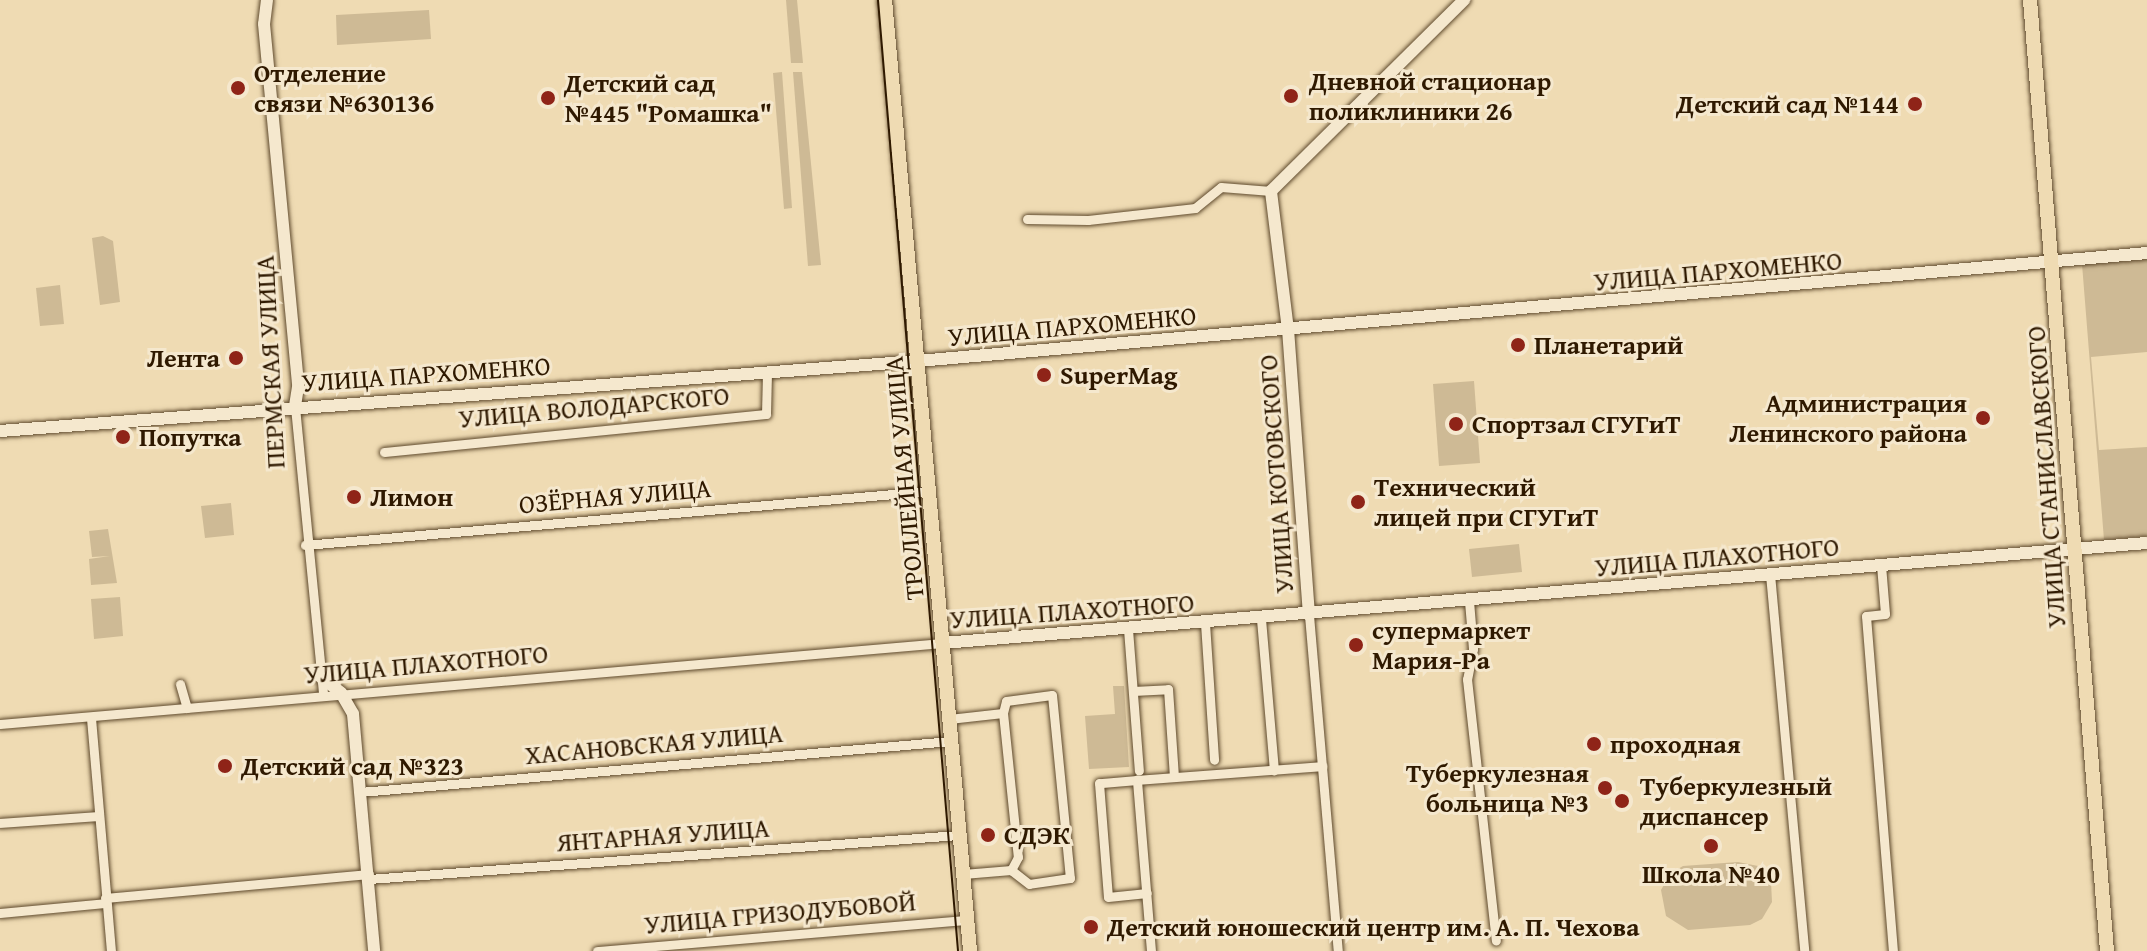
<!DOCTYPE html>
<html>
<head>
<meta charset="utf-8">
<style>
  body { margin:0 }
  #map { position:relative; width:2147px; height:951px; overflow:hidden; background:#efdbb3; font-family:"Gentium Book Plus",serif }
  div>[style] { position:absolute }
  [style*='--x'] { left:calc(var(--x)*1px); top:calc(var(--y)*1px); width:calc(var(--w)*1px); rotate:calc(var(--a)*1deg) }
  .green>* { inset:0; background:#ceba95 }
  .roads { filter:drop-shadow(0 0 2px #5f4a2d) drop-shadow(0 0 2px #5f4a2d) }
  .street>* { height:9px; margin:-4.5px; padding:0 4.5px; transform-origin:4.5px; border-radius:4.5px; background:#f5e8ce }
  .secondary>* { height:12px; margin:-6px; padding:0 6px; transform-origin:6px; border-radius:6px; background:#f5e8ce }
  .primary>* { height:14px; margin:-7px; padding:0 7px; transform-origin:7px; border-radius:7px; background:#efdbb3 }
  .tram>* { height:2px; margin:-1px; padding:0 1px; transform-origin:1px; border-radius:1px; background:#2f1900 }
  .dots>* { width:22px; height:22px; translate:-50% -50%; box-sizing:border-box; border:4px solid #f5e8ce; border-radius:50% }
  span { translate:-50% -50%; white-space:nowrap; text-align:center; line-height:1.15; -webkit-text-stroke:6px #f5e8ce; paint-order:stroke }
  .poi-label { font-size:26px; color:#2f1900; font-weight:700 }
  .left { translate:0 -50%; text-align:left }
  .right { translate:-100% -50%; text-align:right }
  .street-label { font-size:26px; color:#2f1900 }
</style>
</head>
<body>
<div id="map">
  <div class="green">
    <i style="clip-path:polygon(786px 0,797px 0,803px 63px,791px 63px)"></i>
    <i style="clip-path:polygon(429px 10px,431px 39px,337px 45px,336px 15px)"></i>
    <i style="clip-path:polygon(782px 72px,792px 208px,784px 209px,773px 73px)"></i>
    <i style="clip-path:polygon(793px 72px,802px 72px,821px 265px,808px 266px)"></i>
    <i style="clip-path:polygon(103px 236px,113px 241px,120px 302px,100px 305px,92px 238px)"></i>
    <i style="clip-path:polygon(2147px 259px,2147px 352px,2091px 357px,2099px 450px,2147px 447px,2147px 536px,2104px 540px,2082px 264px)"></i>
    <i style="clip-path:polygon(60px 285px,64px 324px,40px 326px,36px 288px)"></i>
    <i style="clip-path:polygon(1474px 381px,1480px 463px,1439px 466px,1433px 384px)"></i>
    <i style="clip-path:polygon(231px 503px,234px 535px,205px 538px,201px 506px)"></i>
    <i style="clip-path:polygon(108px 529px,117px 583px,91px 585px,89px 559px,110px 556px,92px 557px,89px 531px)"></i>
    <i style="clip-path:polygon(1519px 544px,1522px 572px,1472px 577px,1469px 549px)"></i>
    <i style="clip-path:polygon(120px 597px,123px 636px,94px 639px,91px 599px)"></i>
    <i style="clip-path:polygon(1113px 686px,1124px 686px,1129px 767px,1089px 769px,1085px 716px,1115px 714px)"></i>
    <i style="clip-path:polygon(1738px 862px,1758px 866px,1771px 882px,1772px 902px,1762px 919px,1750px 925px,1688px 930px,1666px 916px,1661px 890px,1671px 873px,1683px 866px)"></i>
  </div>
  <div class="roads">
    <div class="street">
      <i style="--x:1027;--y:219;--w:61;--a:0.9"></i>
      <i style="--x:1088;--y:220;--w:108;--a:-6.4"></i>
      <i style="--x:1195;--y:208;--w:33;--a:-39"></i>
      <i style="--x:1221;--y:187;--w:50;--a:4.6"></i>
      <i style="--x:295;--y:407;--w:289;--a:84.4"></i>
      <i style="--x:384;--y:452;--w:384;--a:-5.7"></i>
      <i style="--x:766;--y:414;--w:42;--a:-88.6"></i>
      <i style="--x:305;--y:545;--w:626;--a:-4.95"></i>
      <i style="--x:1881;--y:565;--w:49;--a:85.3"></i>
      <i style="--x:1885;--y:614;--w:19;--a:174"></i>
      <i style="--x:1866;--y:616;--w:336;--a:85.4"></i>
      <i style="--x:1770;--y:574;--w:379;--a:84.8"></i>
      <i style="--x:1469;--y:601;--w:48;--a:85.2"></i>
      <i style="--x:1473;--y:649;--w:31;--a:101"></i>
      <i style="--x:1467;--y:679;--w:263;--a:83.7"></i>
      <i style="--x:1309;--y:615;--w:337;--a:85.1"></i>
      <i style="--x:1261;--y:619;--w:152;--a:85.1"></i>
      <i style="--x:1205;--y:623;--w:137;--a:86.2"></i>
      <i style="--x:1128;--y:629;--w:142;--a:85.6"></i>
      <i style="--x:180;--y:684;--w:25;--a:74"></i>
      <i style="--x:1133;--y:691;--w:35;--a:-3"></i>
      <i style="--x:1168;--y:689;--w:88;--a:86.1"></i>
      <i style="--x:1003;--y:713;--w:12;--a:-76"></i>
      <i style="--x:1006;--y:701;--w:46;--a:-7.4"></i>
      <i style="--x:1052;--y:695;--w:184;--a:84.4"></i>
      <i style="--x:1070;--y:878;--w:41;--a:171.7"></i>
      <i style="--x:1029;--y:884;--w:23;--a:-142"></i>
      <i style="--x:91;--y:718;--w:234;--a:85.1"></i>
      <i style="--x:949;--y:719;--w:54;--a:-6.3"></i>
      <i style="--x:1003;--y:713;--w:145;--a:84.1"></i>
      <i style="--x:1018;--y:857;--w:15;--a:118"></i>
      <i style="--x:1011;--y:870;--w:48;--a:175.2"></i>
      <i style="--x:0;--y:724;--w:946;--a:-4.91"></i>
      <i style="--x:1137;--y:780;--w:38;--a:175"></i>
      <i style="--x:1099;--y:783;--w:114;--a:85.5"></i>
      <i style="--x:1108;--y:897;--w:39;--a:-6"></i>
      <i style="--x:360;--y:792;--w:593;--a:-4.93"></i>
      <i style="--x:0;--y:823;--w:98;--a:-4.1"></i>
      <i style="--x:369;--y:879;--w:592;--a:-4.27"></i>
      <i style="--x:105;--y:898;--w:265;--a:-5.2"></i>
      <i style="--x:0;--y:913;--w:105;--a:-5.4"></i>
      <i style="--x:597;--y:951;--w:371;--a:-4.8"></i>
      <i style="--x:1151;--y:951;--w:172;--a:-94.7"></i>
      <i style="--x:1137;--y:780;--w:186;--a:-4.3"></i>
    </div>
    <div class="secondary">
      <i style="--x:267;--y:0;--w:24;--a:97"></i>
      <i style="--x:264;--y:24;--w:365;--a:84.6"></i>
      <i style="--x:298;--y:387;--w:20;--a:99"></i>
      <i style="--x:0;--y:431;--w:921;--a:-4.36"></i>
      <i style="--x:918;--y:361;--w:1234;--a:-5.02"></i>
      <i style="--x:1309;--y:615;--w:286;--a:-94.2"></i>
      <i style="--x:1288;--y:330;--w:140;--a:-97"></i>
      <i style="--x:1271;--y:191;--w:272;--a:-44.7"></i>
      <i style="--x:943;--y:643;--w:1208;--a:-4.75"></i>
      <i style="--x:317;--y:674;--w:31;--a:38"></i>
      <i style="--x:341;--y:693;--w:24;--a:60"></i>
      <i style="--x:353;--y:714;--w:238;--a:84.9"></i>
    </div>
    <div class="primary">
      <i style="--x:885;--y:0;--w:955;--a:84.89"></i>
      <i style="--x:2030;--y:0;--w:954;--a:85.37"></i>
    </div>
  </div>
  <div class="tram">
    <i style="--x:878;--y:0;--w:954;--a:85.19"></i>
  </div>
  <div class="dots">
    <i style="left:238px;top:88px;background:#8f2418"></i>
    <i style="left:1291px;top:96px;background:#8f2418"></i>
    <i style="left:548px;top:98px;background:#8f2418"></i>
    <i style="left:1915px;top:104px;background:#8f2418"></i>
    <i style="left:1518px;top:345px;background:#8f2418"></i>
    <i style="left:236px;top:358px;background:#8f2418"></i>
    <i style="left:1044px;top:375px;background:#8f2418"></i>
    <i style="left:1983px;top:418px;background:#8f2418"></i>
    <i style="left:1456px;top:424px;background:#8f2418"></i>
    <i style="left:123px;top:437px;background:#8f2418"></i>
    <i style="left:354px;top:497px;background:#8f2418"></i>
    <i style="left:1358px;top:502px;background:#8f2418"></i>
    <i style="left:1356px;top:645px;background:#8f2418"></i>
    <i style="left:1594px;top:744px;background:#8f2418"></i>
    <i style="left:225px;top:766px;background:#8f2418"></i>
    <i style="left:1605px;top:788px;background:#8f2418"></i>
    <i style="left:1622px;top:801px;background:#8f2418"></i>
    <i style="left:988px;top:835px;background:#8f2418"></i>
    <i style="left:1711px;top:846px;background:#8f2418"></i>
    <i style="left:1091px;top:927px;background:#8f2418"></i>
  </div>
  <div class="poi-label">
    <span class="left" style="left:254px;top:88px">Отделение<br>связи №630136</span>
    <span class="left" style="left:1309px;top:96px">Дневной стационар<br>поликлиники 26</span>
    <span class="left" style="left:564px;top:98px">Детский сад<br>№445 "Ромашка"</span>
    <span class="right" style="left:1899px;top:104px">Детский сад №144</span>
    <span class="left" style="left:1534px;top:345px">Планетарий</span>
    <span class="right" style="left:220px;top:358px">Лента</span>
    <span class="left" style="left:1060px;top:375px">SuperMag</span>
    <span class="right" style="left:1967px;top:418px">Администрация<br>Ленинского района</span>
    <span class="left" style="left:1472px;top:424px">Спортзал СГУГиТ</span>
    <span class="left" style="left:139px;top:437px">Попутка</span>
    <span class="left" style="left:1374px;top:502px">Технический<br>лицей при СГУГиТ</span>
    <span class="left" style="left:370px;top:497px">Лимон</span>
    <span class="left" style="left:1372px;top:645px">супермаркет<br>Мария-Ра</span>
    <span class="left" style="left:1610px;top:744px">проходная</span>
    <span class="left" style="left:241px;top:766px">Детский сад №323</span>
    <span class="right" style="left:1589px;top:788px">Туберкулезная<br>больница №3</span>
    <span class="left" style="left:1640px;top:801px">Туберкулезный<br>диспансер</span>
    <span class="left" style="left:1004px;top:835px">СДЭК</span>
    <span style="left:1711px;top:874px">Школа №40</span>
    <span class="left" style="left:1107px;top:927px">Детский юношеский центр им. А. П. Чехова</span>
  </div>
  <div class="street-label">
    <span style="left:1718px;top:271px;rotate:-5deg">УЛИЦА ПАРХОМЕНКО</span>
    <span style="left:1072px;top:326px;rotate:-5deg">УЛИЦА ПАРХОМЕНКО</span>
    <span style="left:270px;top:362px;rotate:-93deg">ПЕРМСКАЯ УЛИЦА</span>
    <span style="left:426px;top:374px;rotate:-4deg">УЛИЦА ПАРХОМЕНКО</span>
    <span style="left:594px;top:407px;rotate:-5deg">УЛИЦА ВОЛОДАРСКОГО</span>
    <span style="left:1276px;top:474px;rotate:-94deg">УЛИЦА КОТОВСКОГО</span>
    <span style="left:2046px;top:477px;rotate:-94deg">УЛИЦА СТАНИСЛАВСКОГО</span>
    <span style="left:904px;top:478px;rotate:-95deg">ТРОЛЛЕЙНАЯ УЛИЦА</span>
    <span style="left:615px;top:496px;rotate:-5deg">ОЗЁРНАЯ УЛИЦА</span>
    <span style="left:1717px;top:557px;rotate:-5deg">УЛИЦА ПЛАХОТНОГО</span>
    <span style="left:1072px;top:611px;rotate:-4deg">УЛИЦА ПЛАХОТНОГО</span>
    <span style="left:426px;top:664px;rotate:-5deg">УЛИЦА ПЛАХОТНОГО</span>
    <span style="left:654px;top:744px;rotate:-5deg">ХАСАНОВСКАЯ УЛИЦА</span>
    <span style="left:663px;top:835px;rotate:-4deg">ЯНТАРНАЯ УЛИЦА</span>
    <span style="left:780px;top:913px;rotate:-5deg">УЛИЦА ГРИЗОДУБОВОЙ</span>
  </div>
</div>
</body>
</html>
